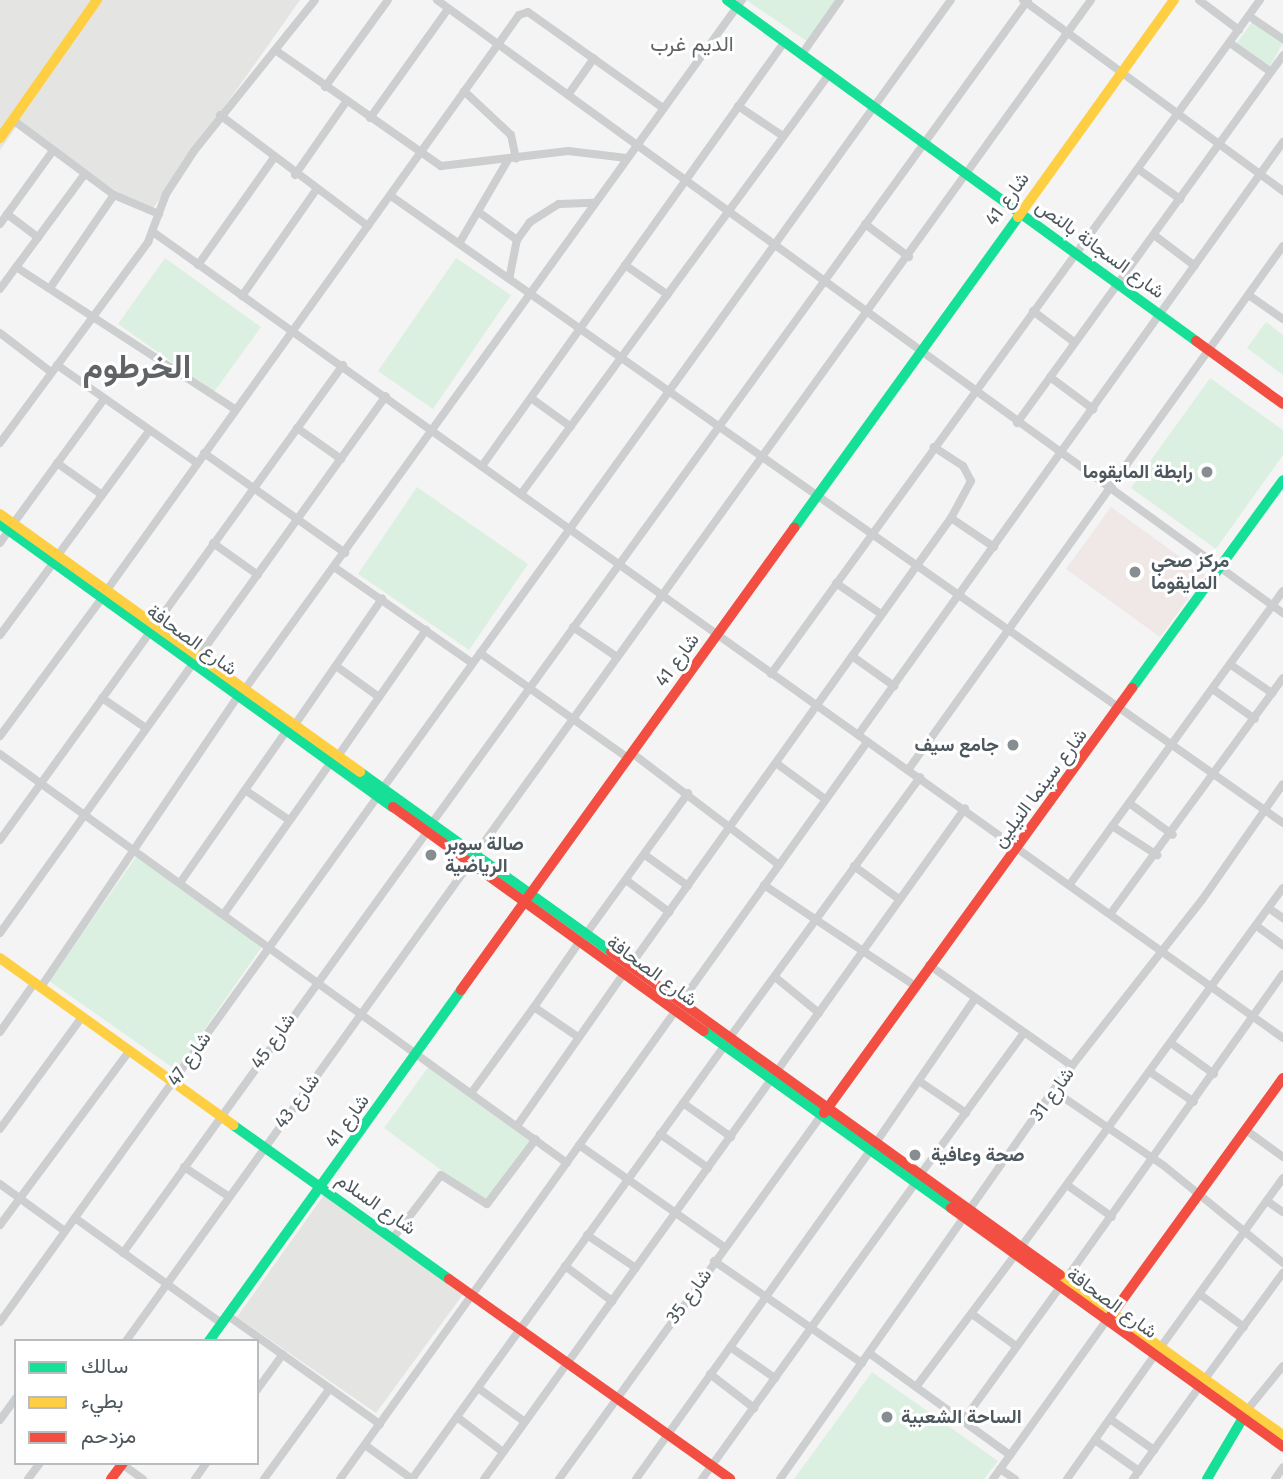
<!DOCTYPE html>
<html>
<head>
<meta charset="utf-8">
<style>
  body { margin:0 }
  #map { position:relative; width:1283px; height:1479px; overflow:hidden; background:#f4f4f4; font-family:"Fira Sans",Vazirmatn,sans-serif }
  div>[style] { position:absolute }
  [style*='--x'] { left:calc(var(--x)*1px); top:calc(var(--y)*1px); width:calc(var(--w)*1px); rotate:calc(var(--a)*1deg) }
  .commercial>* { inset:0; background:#e4e4e2 }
  .medical>* { inset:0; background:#f0e7e7 }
  .green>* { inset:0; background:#dcf0e2 }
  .street>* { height:8px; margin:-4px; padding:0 4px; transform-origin:4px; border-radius:4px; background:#cccecf }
  .fast>* { height:10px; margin:-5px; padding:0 5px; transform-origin:5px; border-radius:5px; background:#16e098 }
  .slow>* { height:10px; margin:-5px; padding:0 5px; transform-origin:5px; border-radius:5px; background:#ffcf43 }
  .jam>* { height:10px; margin:-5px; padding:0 5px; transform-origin:5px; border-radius:5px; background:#f24e42 }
  .dots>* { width:19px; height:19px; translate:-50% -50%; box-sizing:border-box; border:4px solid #fff; border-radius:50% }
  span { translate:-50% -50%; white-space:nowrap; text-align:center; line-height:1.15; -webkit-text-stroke:6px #fff; paint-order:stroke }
  .street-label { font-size:19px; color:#4d575e }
  .poi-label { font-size:19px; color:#4d575e; font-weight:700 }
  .right { translate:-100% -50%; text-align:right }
  .left { translate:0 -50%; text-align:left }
  .neighbourhood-label { font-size:21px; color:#606467 }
  .town-label { font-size:33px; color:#606467; font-weight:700 }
  .legend { position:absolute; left:14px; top:1339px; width:245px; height:126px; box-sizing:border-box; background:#fff; border:2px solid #b8bcbf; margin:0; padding:9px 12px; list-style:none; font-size:21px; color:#4d575e }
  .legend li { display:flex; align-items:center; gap:14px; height:35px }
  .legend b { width:35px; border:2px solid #b8bcbf }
</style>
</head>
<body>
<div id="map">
  <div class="commercial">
    <i style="clip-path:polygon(0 0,300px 0,149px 214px,19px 123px,0 150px)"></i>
    <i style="clip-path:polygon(326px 1192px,464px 1293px,376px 1413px,237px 1317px)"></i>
  </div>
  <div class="medical">
    <i style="clip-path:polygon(1111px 507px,1205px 575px,1160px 637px,1066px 569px)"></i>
  </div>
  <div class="green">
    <i style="clip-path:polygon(746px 0,837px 0,808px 42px)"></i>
    <i style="clip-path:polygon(1252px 22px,1283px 43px,1269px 68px,1236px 44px)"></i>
    <i style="clip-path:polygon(165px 258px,261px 327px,214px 392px,118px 324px)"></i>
    <i style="clip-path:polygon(456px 258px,511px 295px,433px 409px,378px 371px)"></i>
    <i style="clip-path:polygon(1266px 322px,1283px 335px,1283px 375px,1247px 348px)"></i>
    <i style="clip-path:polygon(1210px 378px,1283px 430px,1283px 455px,1216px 549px,1131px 488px)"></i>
    <i style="clip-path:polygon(417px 487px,528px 564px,469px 650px,358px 574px)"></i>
    <i style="clip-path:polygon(136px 857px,263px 945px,176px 1070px,49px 981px)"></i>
    <i style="clip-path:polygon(429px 1066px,531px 1142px,487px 1204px,384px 1128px)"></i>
    <i style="clip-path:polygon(872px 1372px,998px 1461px,984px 1479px,794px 1479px)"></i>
  </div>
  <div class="street">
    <i style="--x:437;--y:0;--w:1045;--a:35.93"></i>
    <i style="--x:1023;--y:0;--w:323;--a:36.3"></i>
    <i style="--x:1199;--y:0;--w:50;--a:36.9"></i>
    <i style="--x:1249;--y:16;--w:41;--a:34.1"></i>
    <i style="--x:1230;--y:43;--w:50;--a:35.3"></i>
    <i style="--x:278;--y:52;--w:199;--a:35"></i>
    <i style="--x:441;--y:166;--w:128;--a:-6.7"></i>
    <i style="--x:568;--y:151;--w:59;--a:6.8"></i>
    <i style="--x:802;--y:54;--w:66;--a:-54.9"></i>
    <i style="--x:325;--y:87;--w:107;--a:-54.1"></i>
    <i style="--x:464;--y:91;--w:64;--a:43.1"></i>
    <i style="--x:511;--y:135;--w:24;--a:78"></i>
    <i style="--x:568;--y:95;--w:45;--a:-54.9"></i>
    <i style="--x:738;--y:106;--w:54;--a:33.7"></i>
    <i style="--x:220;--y:115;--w:185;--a:36.9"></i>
    <i style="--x:370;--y:118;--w:134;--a:-54.4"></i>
    <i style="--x:13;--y:120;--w:126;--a:36.6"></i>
    <i style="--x:114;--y:195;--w:49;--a:22.9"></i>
    <i style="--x:1138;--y:169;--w:52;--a:35.5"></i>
    <i style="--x:295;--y:175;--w:89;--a:-55.1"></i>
    <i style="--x:391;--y:196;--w:1090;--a:35.1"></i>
    <i style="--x:480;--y:213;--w:46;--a:36.1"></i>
    <i style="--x:7;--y:214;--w:39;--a:37"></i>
    <i style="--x:0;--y:224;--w:89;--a:-54.2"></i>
    <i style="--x:865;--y:224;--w:55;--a:36.9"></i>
    <i style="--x:153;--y:232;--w:1388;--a:35.5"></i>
    <i style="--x:1154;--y:235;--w:51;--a:37.1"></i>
    <i style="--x:460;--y:242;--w:95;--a:-59.7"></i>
    <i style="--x:198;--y:265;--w:130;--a:-54.7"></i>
    <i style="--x:625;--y:265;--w:52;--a:34.9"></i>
    <i style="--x:16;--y:267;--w:261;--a:33"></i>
    <i style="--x:510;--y:275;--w:36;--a:-79"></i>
    <i style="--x:517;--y:240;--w:22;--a:-54"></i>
    <i style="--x:530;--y:222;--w:34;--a:-32"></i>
    <i style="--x:559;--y:204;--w:35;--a:-2"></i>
    <i style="--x:50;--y:288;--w:113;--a:-55.5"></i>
    <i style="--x:0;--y:289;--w:142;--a:-53.6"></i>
    <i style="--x:242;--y:296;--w:129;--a:-55.1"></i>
    <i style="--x:1250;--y:296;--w:40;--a:34.9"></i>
    <i style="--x:1033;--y:311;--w:51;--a:37.1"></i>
    <i style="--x:0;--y:333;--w:64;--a:37.4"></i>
    <i style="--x:57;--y:365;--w:171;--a:35"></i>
    <i style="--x:1050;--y:377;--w:54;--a:36.7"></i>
    <i style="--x:531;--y:398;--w:49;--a:35.9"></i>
    <i style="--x:1017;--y:423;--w:454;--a:-54.1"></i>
    <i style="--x:297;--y:428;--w:54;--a:35.2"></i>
    <i style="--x:0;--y:443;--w:250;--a:-53.6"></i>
    <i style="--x:148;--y:242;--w:51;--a:-69.4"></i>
    <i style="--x:166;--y:194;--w:51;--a:-56.9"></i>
    <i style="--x:194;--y:151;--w:193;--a:-51.3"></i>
    <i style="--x:204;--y:453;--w:173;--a:35.3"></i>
    <i style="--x:57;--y:463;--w:55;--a:35.4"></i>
    <i style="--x:482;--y:466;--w:522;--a:-54.51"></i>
    <i style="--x:521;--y:494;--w:522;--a:-53.72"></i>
    <i style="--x:951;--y:518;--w:52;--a:34"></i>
    <i style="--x:13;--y:524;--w:155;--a:-53.9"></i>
    <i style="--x:0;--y:543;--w:16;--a:-55"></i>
    <i style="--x:213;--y:543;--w:55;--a:35.4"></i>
    <i style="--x:58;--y:555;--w:154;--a:-53.7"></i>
    <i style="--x:334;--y:567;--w:168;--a:34.8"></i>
    <i style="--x:836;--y:583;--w:55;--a:34.6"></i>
    <i style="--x:107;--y:590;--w:707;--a:-54.38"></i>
    <i style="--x:519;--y:15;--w:9;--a:-18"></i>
    <i style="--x:528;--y:12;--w:166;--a:35.4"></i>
    <i style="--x:573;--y:627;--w:53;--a:34.3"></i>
    <i style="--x:0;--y:635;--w:91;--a:-53.5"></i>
    <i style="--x:480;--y:653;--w:181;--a:35.4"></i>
    <i style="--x:199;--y:656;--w:320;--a:-54.3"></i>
    <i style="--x:852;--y:656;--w:52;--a:35.5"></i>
    <i style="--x:1231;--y:665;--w:50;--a:34.3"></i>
    <i style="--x:336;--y:666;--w:53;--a:35.8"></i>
    <i style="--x:771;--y:674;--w:833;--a:-54.04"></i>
    <i style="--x:245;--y:689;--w:850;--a:-54.2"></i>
    <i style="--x:1214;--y:690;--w:50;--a:35.3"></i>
    <i style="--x:102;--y:698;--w:53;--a:34.3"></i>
    <i style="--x:294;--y:726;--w:155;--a:-55.3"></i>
    <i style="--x:858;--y:735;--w:730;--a:-54.37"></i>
    <i style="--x:0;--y:736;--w:173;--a:-53.5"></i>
    <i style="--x:632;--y:753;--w:185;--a:37.3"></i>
    <i style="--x:0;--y:754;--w:699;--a:35.8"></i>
    <i style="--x:338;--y:756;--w:154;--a:-55.1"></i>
    <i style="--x:776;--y:763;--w:61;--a:36.3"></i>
    <i style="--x:908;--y:770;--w:644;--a:-54.41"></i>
    <i style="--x:383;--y:788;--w:971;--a:-54.22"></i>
    <i style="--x:245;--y:790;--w:53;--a:34.3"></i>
    <i style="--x:1129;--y:803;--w:54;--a:36"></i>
    <i style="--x:432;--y:823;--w:1016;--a:-54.09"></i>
    <i style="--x:1112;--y:826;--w:54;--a:32.8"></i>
    <i style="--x:0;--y:840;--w:586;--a:-54.17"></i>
    <i style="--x:475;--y:855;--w:1054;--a:-54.23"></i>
    <i style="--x:645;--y:855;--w:53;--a:35.8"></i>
    <i style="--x:854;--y:866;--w:56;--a:36.3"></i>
    <i style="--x:182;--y:880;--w:183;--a:-55"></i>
    <i style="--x:626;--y:880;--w:54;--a:36.7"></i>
    <i style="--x:1070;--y:884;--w:362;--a:-54"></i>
    <i style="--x:764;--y:885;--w:180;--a:33.7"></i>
    <i style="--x:1270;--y:909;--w:16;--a:35"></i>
    <i style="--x:226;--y:911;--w:182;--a:-54.8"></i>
    <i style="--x:1111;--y:913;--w:291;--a:-53.8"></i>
    <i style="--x:1258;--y:927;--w:31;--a:36"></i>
    <i style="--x:0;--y:933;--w:332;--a:-54.4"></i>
    <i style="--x:586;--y:934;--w:174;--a:-54.1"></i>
    <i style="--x:929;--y:965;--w:175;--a:35.2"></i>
    <i style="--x:630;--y:966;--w:551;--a:-54.38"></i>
    <i style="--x:951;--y:518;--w:42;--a:-61.6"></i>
    <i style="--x:971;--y:481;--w:17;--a:-118"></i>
    <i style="--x:963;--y:466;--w:35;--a:-147"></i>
    <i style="--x:775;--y:977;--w:57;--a:39.3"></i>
    <i style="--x:41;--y:987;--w:353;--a:-55.9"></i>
    <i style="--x:681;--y:1002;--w:320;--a:-54.4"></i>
    <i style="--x:0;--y:1032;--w:61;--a:-55"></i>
    <i style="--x:578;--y:1037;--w:53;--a:-145.7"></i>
    <i style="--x:534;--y:1007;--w:80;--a:-55.1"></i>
    <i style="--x:730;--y:1037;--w:322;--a:-53.8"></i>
    <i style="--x:1171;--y:1043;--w:53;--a:35.8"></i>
    <i style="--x:777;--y:1071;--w:323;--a:-54.4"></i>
    <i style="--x:1150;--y:1072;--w:53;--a:34.3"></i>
    <i style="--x:919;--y:1081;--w:57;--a:34.2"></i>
    <i style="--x:1054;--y:1091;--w:132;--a:34.2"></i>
    <i style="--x:1163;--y:1165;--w:155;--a:39.2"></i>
    <i style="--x:472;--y:1092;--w:105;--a:-53.9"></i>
    <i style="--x:683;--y:1103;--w:59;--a:35.3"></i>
    <i style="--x:517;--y:1126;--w:188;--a:-55"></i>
    <i style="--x:0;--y:1129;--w:139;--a:-53.8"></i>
    <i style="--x:1246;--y:1130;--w:46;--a:36.1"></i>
    <i style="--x:660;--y:1134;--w:59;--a:35.3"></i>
    <i style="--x:875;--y:1144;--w:175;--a:-55.5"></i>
    <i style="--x:579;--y:1145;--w:177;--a:35.1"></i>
    <i style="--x:184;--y:1167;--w:53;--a:33.4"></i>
    <i style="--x:920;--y:1175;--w:176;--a:-53.8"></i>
    <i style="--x:0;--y:1184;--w:80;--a:35.9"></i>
    <i style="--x:1067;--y:1185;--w:55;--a:35.4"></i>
    <i style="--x:1267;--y:1201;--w:19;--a:35"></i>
    <i style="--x:75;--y:1218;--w:180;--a:35.7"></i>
    <i style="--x:0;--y:1225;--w:217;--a:-53.4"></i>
    <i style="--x:587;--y:1235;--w:59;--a:34"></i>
    <i style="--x:393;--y:1238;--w:79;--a:-52.7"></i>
    <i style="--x:441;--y:1175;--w:54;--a:32.2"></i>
    <i style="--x:487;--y:1204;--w:81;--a:-53"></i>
    <i style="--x:1021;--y:1247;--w:444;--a:-53.9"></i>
    <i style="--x:123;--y:1253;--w:519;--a:-54.17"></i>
    <i style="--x:714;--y:1261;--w:180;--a:34.6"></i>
    <i style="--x:565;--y:1266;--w:59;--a:36.7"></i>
    <i style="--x:1066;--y:1279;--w:374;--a:-54.6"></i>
    <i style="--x:1202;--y:1296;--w:52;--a:36.4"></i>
    <i style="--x:972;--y:1314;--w:54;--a:36"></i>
    <i style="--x:227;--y:1315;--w:188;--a:35.5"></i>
    <i style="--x:0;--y:1322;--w:648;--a:-54.3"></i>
    <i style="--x:126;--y:1341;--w:589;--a:-54.26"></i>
    <i style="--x:730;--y:1347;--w:55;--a:34.6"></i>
    <i style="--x:1160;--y:1348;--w:210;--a:-54.1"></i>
    <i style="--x:869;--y:1353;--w:174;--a:35.9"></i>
    <i style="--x:710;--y:1374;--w:56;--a:37.7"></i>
    <i style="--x:1205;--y:1379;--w:132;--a:-53.7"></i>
    <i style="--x:916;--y:1387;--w:166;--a:-53.1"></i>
    <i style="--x:478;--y:1388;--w:58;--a:35.9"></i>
    <i style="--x:257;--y:1390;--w:44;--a:-54.2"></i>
    <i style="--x:1248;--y:1409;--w:55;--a:-50.9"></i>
    <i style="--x:457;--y:1417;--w:58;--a:37.3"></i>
    <i style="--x:1110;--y:1419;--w:54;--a:35.2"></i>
    <i style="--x:0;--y:1420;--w:27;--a:-54"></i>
    <i style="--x:963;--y:1421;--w:165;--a:-54.1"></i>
    <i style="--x:1095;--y:1440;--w:54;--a:35.2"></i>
    <i style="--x:365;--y:1445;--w:58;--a:35.9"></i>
    <i style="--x:412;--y:1479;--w:535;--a:-54.2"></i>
    <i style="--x:122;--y:1464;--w:26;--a:36"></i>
    <i style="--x:1000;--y:1469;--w:18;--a:34"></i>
    <i style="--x:28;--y:1479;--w:20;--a:-53"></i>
    <i style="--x:195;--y:1479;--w:19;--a:-55"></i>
    <i style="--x:264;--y:1479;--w:112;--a:-54"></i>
    <i style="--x:340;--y:1479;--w:577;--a:-54.38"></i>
    <i style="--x:484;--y:1479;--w:494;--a:-54.3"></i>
    <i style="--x:559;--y:1479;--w:449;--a:-54.2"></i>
    <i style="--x:636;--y:1479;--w:404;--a:-54.5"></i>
    <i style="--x:702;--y:1479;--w:366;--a:-54.2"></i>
    <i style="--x:780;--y:1479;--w:487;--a:-54.9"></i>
    <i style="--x:1060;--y:1081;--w:230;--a:-51.9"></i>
    <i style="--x:1202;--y:900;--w:141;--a:-55.1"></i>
    <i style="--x:993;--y:1479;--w:196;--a:-54.4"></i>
    <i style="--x:1067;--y:1479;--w:151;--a:-54.7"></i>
    <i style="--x:1133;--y:1479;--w:113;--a:-54.3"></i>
    <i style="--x:1275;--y:1479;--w:14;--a:-56"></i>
  </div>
  <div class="fast">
    <i style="--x:727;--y:0;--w:580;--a:36.02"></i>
    <i style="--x:0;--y:524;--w:484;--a:35.8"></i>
    <i style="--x:794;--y:528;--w:383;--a:-54.2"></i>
    <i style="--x:1132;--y:688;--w:257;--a:-54"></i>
    <i style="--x:360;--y:772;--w:309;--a:35.6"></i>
    <i style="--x:704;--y:1031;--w:304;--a:35.6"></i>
    <i style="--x:233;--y:1125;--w:265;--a:35.5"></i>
    <i style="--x:209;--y:1341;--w:432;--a:-54.3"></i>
    <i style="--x:1207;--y:1479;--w:71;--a:-59.5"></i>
  </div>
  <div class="slow">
    <i style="--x:0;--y:138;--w:169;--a:-54.9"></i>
    <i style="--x:1018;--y:217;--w:267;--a:-54.3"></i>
    <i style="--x:0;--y:514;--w:443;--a:35.6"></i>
    <i style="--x:0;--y:958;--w:287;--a:35.6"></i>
    <i style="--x:1060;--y:1275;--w:274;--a:35.7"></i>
  </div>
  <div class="jam">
    <i style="--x:1196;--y:341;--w:107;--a:35.9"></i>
    <i style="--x:393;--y:807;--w:383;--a:35.8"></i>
    <i style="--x:611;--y:952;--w:553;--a:35.73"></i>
    <i style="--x:461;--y:990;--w:570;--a:-54.22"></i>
    <i style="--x:824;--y:1113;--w:525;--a:-54.07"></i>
    <i style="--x:951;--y:1208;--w:409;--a:35.7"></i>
    <i style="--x:449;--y:1279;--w:345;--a:35.4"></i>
    <i style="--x:1110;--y:1317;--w:295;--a:-54.1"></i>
    <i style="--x:111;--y:1479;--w:20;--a:-53"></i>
  </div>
  <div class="dots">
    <i style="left:1207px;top:472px;background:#878e92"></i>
    <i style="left:1135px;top:572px;background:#878e92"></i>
    <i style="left:1013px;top:745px;background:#878e92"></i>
    <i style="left:431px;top:855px;background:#878e92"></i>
    <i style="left:915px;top:1155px;background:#878e92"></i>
    <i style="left:887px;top:1417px;background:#878e92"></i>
  </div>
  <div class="street-label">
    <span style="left:1007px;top:199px;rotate:-54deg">شارع 41</span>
    <span style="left:1100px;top:249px;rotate:36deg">شارع السجانة بالنص</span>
    <span style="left:192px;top:640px;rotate:36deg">شارع الصحافة</span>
    <span style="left:677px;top:660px;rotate:-54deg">شارع 41</span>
    <span style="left:1040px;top:788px;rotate:-53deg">شارع سينما النيلين</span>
    <span style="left:652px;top:971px;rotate:36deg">شارع الصحافة</span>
    <span style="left:273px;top:1041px;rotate:-55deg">شارع 45</span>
    <span style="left:189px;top:1059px;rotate:-55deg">شارع 47</span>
    <span style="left:1052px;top:1094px;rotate:-54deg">شارع 31</span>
    <span style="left:297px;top:1101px;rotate:-54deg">شارع 43</span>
    <span style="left:347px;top:1121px;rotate:-54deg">شارع 41</span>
    <span style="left:376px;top:1204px;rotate:35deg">شارع السلام</span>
    <span style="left:689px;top:1296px;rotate:-54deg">شارع 35</span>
    <span style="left:1112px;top:1303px;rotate:36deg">شارع الصحافة</span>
  </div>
  <div class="poi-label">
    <span class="right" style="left:1193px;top:472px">رابطة المايقوما</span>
    <span class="left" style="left:1151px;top:572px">مركز صحي<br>المايقوما</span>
    <span class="right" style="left:999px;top:745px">جامع سيف</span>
    <span class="left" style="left:445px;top:855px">صالة سوبر<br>الرياضية</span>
    <span class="left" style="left:931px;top:1155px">صحة وعافية</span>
    <span class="left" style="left:901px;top:1417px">الساحة الشعبية</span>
  </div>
  <div class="neighbourhood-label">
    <span style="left:692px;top:44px">الديم غرب</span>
  </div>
  <div class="town-label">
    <span style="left:137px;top:368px">الخرطوم</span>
  </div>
  <ul class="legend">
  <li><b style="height:9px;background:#16e098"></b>سالك</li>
  <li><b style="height:9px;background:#ffcf43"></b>بطيء</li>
  <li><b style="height:9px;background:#f24e42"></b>مزدحم</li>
  </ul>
</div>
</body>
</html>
